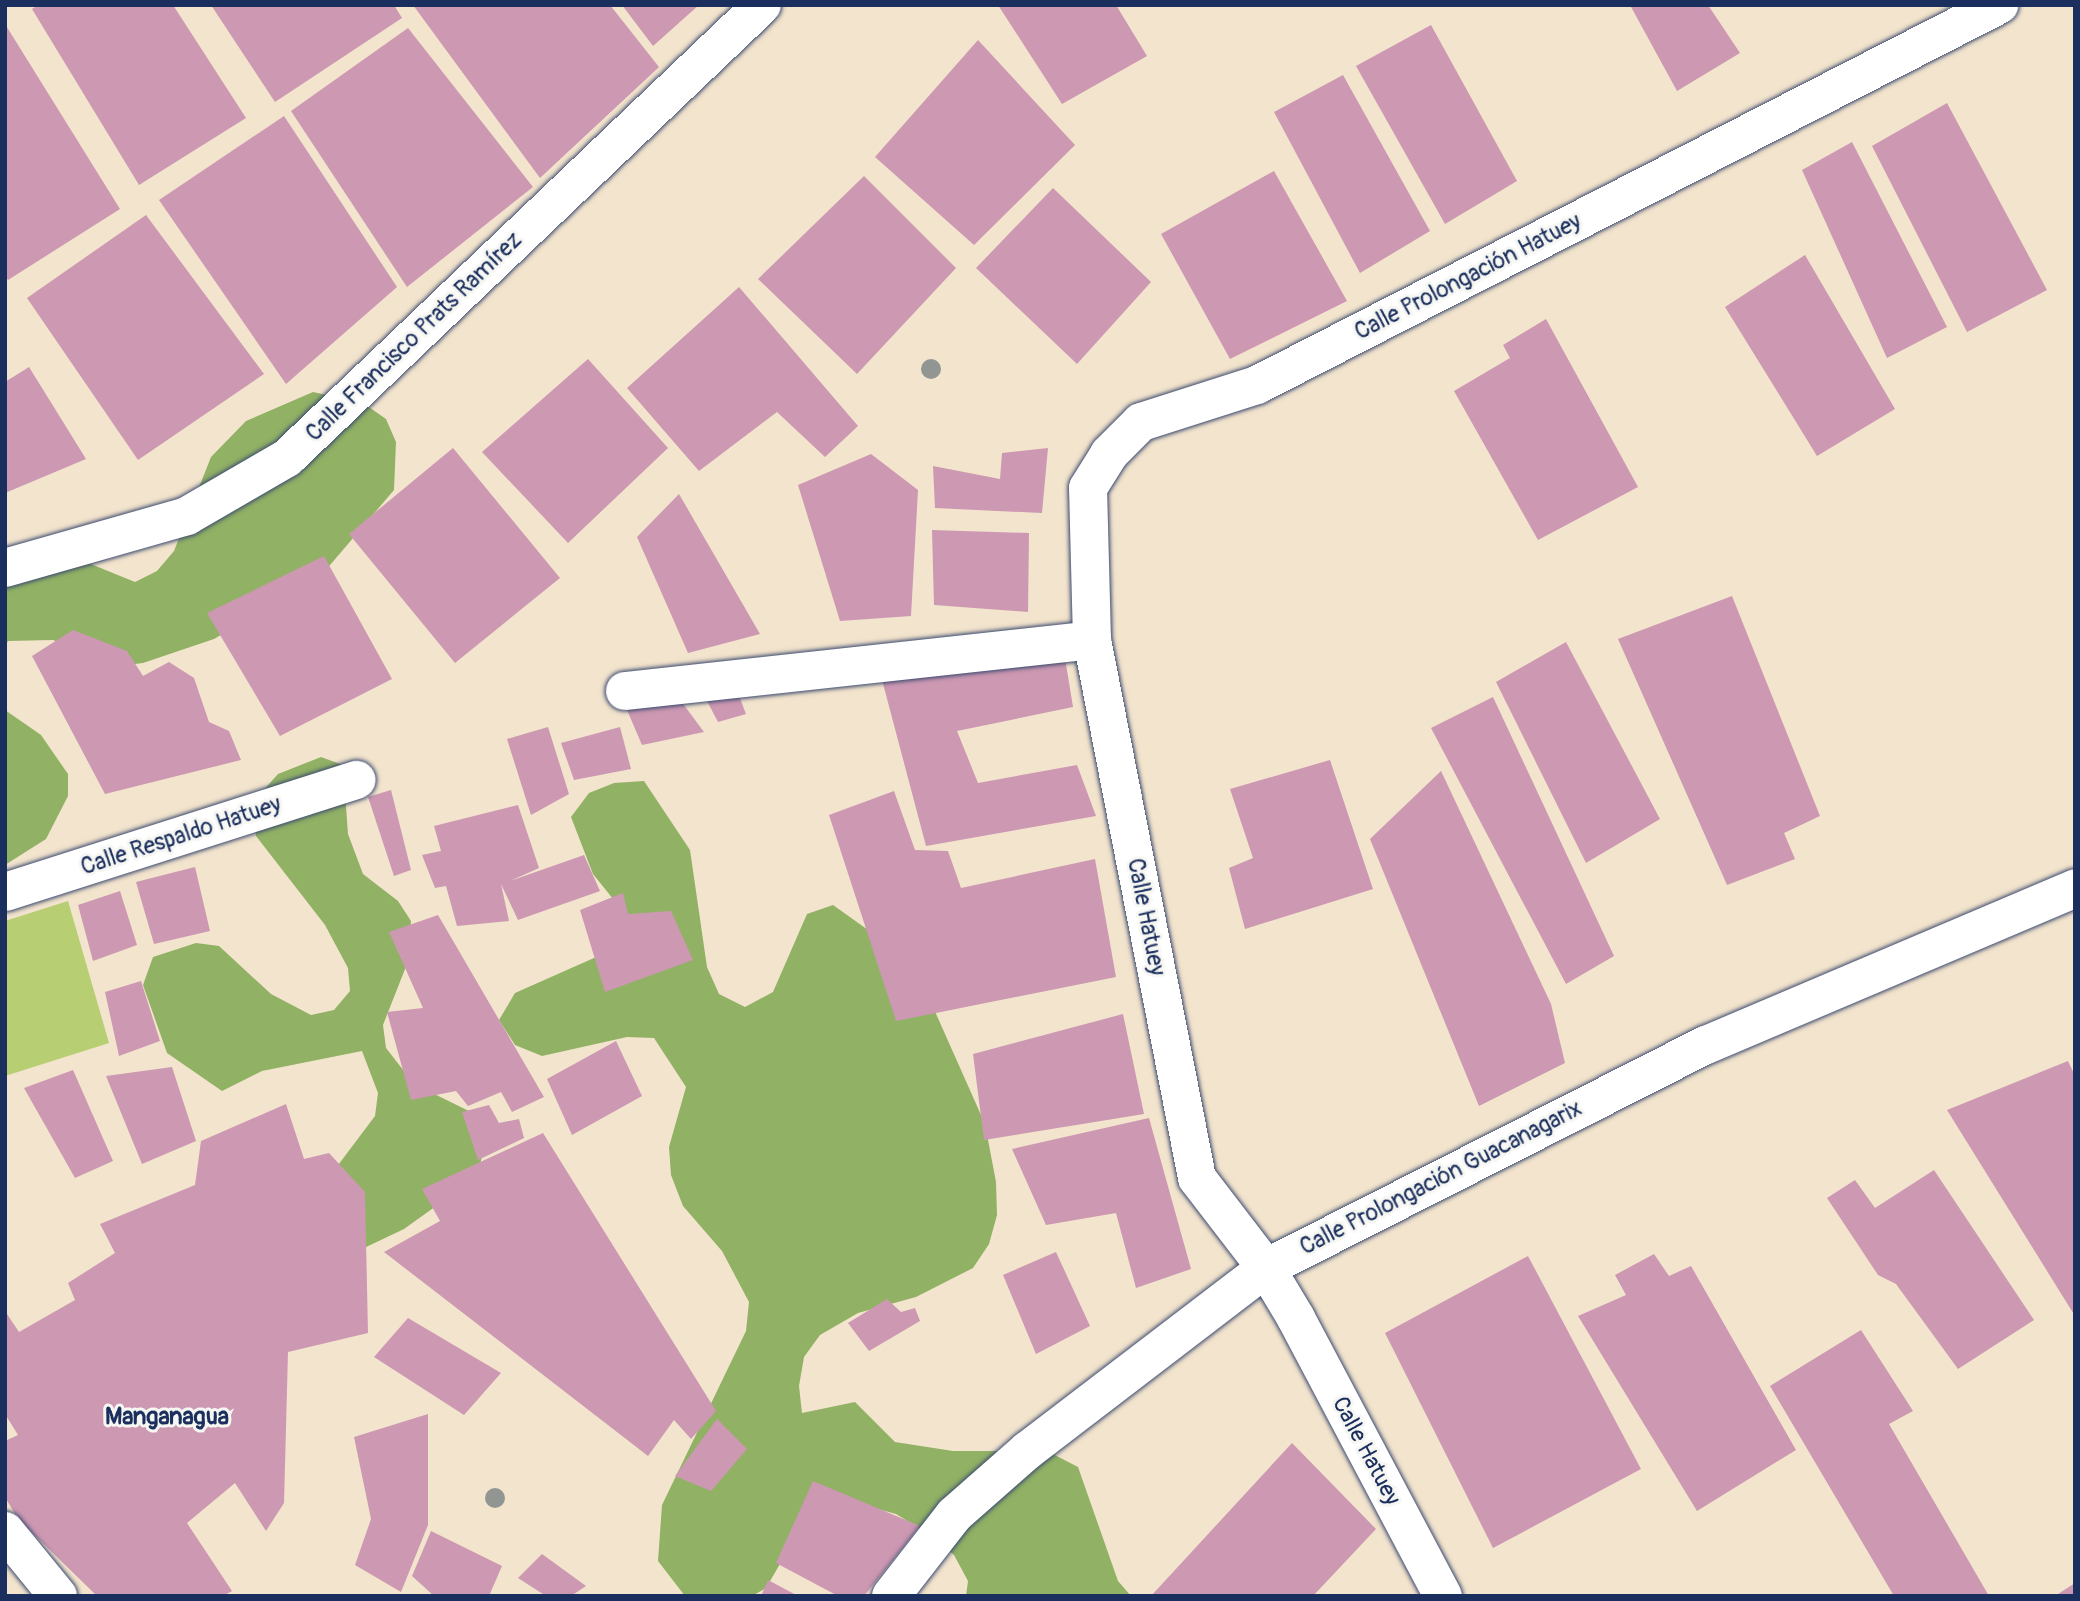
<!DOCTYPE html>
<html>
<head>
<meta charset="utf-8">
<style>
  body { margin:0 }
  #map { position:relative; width:2080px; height:1601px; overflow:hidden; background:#f3e4cd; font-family:Pangolin,sans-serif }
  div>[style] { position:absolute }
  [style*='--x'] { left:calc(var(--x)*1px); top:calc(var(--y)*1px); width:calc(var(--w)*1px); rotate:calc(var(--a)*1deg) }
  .green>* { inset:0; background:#b7ce73 }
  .forest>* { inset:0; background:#91b165 }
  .building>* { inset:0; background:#cd98b2 }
  .roads { filter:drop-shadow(0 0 2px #3b4a6f) drop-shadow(0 0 2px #3b4a6f) }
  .minor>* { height:38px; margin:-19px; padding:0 19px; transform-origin:19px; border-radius:19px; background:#fff }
  .trees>* { width:20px; height:20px; margin:-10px; border-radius:50%; background:#929693 }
  span { translate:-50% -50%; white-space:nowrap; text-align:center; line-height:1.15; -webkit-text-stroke:6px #f6f6f2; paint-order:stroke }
  .street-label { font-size:23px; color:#1b2f5e }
  .neighbourhood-label { font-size:24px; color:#1b2f5e; font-weight:700 }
  .frame { position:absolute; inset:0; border:7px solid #1b2f5e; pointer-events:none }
</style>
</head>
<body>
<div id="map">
  <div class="green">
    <i style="clip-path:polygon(68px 901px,109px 1043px,5px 1076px,5px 921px)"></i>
  </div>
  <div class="forest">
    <i style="clip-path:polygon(313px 392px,363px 403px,386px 419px,396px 442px,394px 490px,319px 578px,214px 639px,143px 663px,118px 666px,53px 640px,8px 641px,5px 646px,5px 566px,49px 547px,135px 582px,157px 571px,174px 551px,211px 457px,246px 421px)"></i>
    <i style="clip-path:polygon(5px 710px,41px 735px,68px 774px,68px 796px,46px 839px,5px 865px)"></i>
    <i style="clip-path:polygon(321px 757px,343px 765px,348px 834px,363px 874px,398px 901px,411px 921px,407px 964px,383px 1025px,386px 1048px,414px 1084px,475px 1114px,486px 1135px,478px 1176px,404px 1229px,364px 1248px,287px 1233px,375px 1116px,378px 1093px,362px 1051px,262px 1071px,222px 1091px,167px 1053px,143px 985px,153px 957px,196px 943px,219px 946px,271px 994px,311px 1015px,334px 1010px,350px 991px,348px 968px,325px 925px,256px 836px,254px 814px,261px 793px,278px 774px)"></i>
    <i style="clip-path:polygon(644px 781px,690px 850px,707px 967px,719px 994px,745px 1007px,773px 992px,807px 914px,833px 905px,913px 962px,985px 1124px,996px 1182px,997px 1215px,989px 1244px,973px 1268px,916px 1297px,858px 1313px,820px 1335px,804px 1357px,799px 1386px,802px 1413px,855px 1402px,895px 1442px,953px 1451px,1047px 1451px,1078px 1467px,1118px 1581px,1131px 1596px,966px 1596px,968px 1581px,954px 1555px,932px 1536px,896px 1514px,863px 1505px,809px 1514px,766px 1588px,752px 1596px,685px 1596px,658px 1561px,662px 1505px,746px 1331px,749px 1302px,722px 1251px,683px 1206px,671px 1175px,669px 1147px,686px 1087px,654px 1038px,627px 1037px,542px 1056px,515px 1045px,499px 1020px,515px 993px,621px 946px,630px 920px,593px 874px,571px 817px,589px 793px,614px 783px)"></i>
  </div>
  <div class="building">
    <i style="clip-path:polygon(38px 5px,173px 5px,246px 118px,139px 185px,32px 9px)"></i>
    <i style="clip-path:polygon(211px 5px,394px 5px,402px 18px,275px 102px)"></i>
    <i style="clip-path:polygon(413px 5px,610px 5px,659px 67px,540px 178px)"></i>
    <i style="clip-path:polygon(622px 5px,699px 5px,653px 46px)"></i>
    <i style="clip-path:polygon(998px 5px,1116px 5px,1147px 56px,1062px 104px)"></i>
    <i style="clip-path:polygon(1630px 5px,1708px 5px,1740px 53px,1677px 91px)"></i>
    <i style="clip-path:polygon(5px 24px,120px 209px,8px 280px,5px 276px)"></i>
    <i style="clip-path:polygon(1431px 25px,1517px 181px,1445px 224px,1356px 66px)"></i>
    <i style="clip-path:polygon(408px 28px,533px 187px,407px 287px,291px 111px)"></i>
    <i style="clip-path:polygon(978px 40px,1075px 145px,974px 245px,875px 157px)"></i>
    <i style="clip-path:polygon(1343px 75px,1430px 231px,1360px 273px,1274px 112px)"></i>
    <i style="clip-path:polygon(1947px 103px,2047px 290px,1967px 332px,1872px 146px)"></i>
    <i style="clip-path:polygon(284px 116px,397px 287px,286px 384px,159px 200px)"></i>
    <i style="clip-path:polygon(1852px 142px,1947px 327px,1887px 358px,1802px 170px)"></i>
    <i style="clip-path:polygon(1274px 171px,1347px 301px,1230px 359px,1161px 234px)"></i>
    <i style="clip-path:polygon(864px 176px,956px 268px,857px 374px,758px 279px)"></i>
    <i style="clip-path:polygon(1053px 188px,1151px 282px,1077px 364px,976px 268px)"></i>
    <i style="clip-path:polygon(146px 215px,264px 374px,138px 460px,27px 298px)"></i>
    <i style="clip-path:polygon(1805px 255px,1895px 409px,1817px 456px,1725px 307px)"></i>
    <i style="clip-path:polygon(739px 287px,858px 426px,825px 457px,777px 412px,699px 471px,627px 388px)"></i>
    <i style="clip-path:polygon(1546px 319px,1638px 487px,1538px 540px,1454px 391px,1510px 358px,1503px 345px)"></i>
    <i style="clip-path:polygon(588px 359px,668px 448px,568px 543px,482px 452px)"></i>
    <i style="clip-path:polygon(29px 367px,86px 459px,5px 493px,5px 382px)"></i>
    <i style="clip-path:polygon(453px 448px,560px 578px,455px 663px,349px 534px)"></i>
    <i style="clip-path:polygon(1048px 448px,1042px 513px,935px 508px,933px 466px,1000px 479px,1002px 453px)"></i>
    <i style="clip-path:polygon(871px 454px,918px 490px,911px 616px,840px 621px,798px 485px)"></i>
    <i style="clip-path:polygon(679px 494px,760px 634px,688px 653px,637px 537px)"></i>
    <i style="clip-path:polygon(932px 530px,1029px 533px,1028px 612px,934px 605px)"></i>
    <i style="clip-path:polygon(324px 556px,392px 679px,280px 736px,207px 613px)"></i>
    <i style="clip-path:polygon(1732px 596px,1820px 816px,1784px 833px,1795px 859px,1727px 885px,1618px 639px)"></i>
    <i style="clip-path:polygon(73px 630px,127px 651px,143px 676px,169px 662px,194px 678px,209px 722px,229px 731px,241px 760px,105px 794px,32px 656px)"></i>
    <i style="clip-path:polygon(1566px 642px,1660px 819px,1586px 863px,1496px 682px)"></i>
    <i style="clip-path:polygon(1064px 652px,1073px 707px,957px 731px,978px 783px,1077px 765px,1096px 816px,926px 846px,881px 676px)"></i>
    <i style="clip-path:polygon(738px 693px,746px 714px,718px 722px,707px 701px)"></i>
    <i style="clip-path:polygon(678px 697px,704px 732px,642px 745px,624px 703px)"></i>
    <i style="clip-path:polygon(1493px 697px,1614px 956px,1566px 984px,1431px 728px)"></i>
    <i style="clip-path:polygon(548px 727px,569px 794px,531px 815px,507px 739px)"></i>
    <i style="clip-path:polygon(620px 727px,631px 769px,574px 780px,561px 743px)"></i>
    <i style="clip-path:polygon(1330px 760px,1373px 889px,1245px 929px,1229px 868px,1253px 858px,1230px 789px)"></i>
    <i style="clip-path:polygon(1441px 771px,1551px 1004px,1565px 1063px,1479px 1106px,1370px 839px)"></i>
    <i style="clip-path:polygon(391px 790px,411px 870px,394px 876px,368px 797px)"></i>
    <i style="clip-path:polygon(894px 791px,915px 850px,948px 851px,961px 888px,1095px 859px,1116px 977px,896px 1021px,829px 815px)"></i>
    <i style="clip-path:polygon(518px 805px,539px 868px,510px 881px,584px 855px,600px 891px,518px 920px,501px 884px,509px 921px,457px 926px,446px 886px,435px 888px,422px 855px,441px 851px,434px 826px)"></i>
    <i style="clip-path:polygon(195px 867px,210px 931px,154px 944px,136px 882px)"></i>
    <i style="clip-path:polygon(120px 891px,137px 945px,93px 961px,78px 905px)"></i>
    <i style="clip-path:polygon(623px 893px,628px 914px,671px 911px,693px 960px,605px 992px,580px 910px)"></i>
    <i style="clip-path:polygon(438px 915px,544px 1097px,512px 1112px,501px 1092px,468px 1106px,456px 1091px,411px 1100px,387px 1012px,423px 1008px,389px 932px)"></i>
    <i style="clip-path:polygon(141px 981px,160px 1041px,119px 1056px,105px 992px)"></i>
    <i style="clip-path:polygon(1123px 1014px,1144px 1114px,984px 1140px,973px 1054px)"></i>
    <i style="clip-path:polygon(616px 1041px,642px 1096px,572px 1135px,547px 1079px)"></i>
    <i style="clip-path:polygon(2068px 1061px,2075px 1076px,2075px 1316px,1947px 1110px)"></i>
    <i style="clip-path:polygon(172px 1067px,196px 1141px,142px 1164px,106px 1076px)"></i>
    <i style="clip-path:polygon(73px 1070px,113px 1161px,75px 1178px,24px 1088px)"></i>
    <i style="clip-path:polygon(286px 1104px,304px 1159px,329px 1153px,365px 1192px,368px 1333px,288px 1352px,284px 1503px,266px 1531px,235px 1483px,187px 1523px,232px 1591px,223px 1596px,97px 1596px,18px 1519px,5px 1497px,5px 1441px,18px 1435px,5px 1414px,5px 1311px,19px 1332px,75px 1300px,68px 1283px,115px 1253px,100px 1224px,195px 1185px,201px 1141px)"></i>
    <i style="clip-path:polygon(489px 1105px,499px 1123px,519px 1119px,524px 1138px,478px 1160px,462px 1112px)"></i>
    <i style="clip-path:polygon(1149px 1118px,1191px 1269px,1136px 1288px,1116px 1213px,1046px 1225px,1012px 1149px)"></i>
    <i style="clip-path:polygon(543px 1133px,716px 1411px,691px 1439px,674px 1420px,648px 1456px,384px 1252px,440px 1221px,422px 1189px)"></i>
    <i style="clip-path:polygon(1934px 1170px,2034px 1320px,1958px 1369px,1896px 1284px,1878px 1275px,1827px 1198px,1855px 1180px,1875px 1208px)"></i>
    <i style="clip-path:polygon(1056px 1252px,1090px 1326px,1036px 1354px,1003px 1275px)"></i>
    <i style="clip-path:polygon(1654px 1254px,1669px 1276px,1691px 1266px,1796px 1450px,1697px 1511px,1578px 1316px,1626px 1295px,1615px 1275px)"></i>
    <i style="clip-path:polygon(1528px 1256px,1641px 1469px,1493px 1548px,1385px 1333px)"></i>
    <i style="clip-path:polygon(887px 1299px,901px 1312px,915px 1308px,920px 1321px,869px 1351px,848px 1323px)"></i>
    <i style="clip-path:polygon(408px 1318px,501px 1373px,464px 1415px,374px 1357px)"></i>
    <i style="clip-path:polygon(1861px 1330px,1913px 1411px,1889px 1424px,1989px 1596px,1894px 1596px,1770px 1386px)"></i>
    <i style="clip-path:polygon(428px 1414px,428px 1525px,401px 1592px,355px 1565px,371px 1519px,354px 1437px)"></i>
    <i style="clip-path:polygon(717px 1419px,747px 1449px,711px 1491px,675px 1476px)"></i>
    <i style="clip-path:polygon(1292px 1443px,1376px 1529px,1313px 1596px,1151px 1596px)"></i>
    <i style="clip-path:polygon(813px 1481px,920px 1526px,864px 1596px,838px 1596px,776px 1563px)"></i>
    <i style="clip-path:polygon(431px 1531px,502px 1566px,489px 1596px,434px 1596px,412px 1576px)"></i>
    <i style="clip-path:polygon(542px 1554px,586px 1586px,571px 1596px,546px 1596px,518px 1578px)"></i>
    <i style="clip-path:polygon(768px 1580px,798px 1596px,761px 1596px)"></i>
    <i style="clip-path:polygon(2075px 1583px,2075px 1596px,2055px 1596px)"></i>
  </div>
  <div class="roads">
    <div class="minor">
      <i style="--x:5;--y:568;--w:189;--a:-15.9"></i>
      <i style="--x:187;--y:516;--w:116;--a:-30.1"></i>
      <i style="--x:287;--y:458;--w:656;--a:-43.64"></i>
      <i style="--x:625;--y:691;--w:470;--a:-6.2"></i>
      <i style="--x:5;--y:892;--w:369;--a:-17.7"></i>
      <i style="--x:5;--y:1531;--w:84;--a:50.8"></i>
      <i style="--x:891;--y:1596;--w:103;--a:-52.1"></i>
      <i style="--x:954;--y:1515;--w:98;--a:-41.3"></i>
      <i style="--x:1028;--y:1450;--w:300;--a:-37.4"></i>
      <i style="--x:1266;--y:1268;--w:493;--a:-26.9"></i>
      <i style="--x:1706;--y:1045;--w:401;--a:-23"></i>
      <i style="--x:1443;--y:1596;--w:314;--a:-117.9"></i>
      <i style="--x:1296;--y:1318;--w:58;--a:-121"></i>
      <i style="--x:1266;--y:1268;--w:113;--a:-127.5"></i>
      <i style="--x:1197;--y:1178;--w:548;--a:-101.04"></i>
      <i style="--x:1092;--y:640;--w:152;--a:-91.5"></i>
      <i style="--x:1088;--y:488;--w:40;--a:-58"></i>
      <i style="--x:1109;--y:454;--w:45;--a:-45"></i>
      <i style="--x:1141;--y:422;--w:122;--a:-17.7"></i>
      <i style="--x:1257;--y:385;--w:834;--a:-27.12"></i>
    </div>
  </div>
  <div class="trees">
    <i style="left:931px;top:369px"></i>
    <i style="left:495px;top:1498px"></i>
  </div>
  <div class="street-label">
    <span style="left:1468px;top:277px;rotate:-27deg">Calle Prolongación Hatuey</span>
    <span style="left:414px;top:337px;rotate:-44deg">Calle Francisco Prats Ramírez</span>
    <span style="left:181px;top:836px;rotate:-18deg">Calle Respaldo Hatuey</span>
    <span style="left:1146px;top:917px;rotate:79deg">Calle Hatuey</span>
    <span style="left:1441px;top:1178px;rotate:-27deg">Calle Prolongación Guacanagarix</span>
    <span style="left:1366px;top:1451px;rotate:62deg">Calle Hatuey</span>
  </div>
  <div class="neighbourhood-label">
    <span style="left:167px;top:1417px">Manganagua</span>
  </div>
  <div class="frame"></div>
</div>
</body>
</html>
